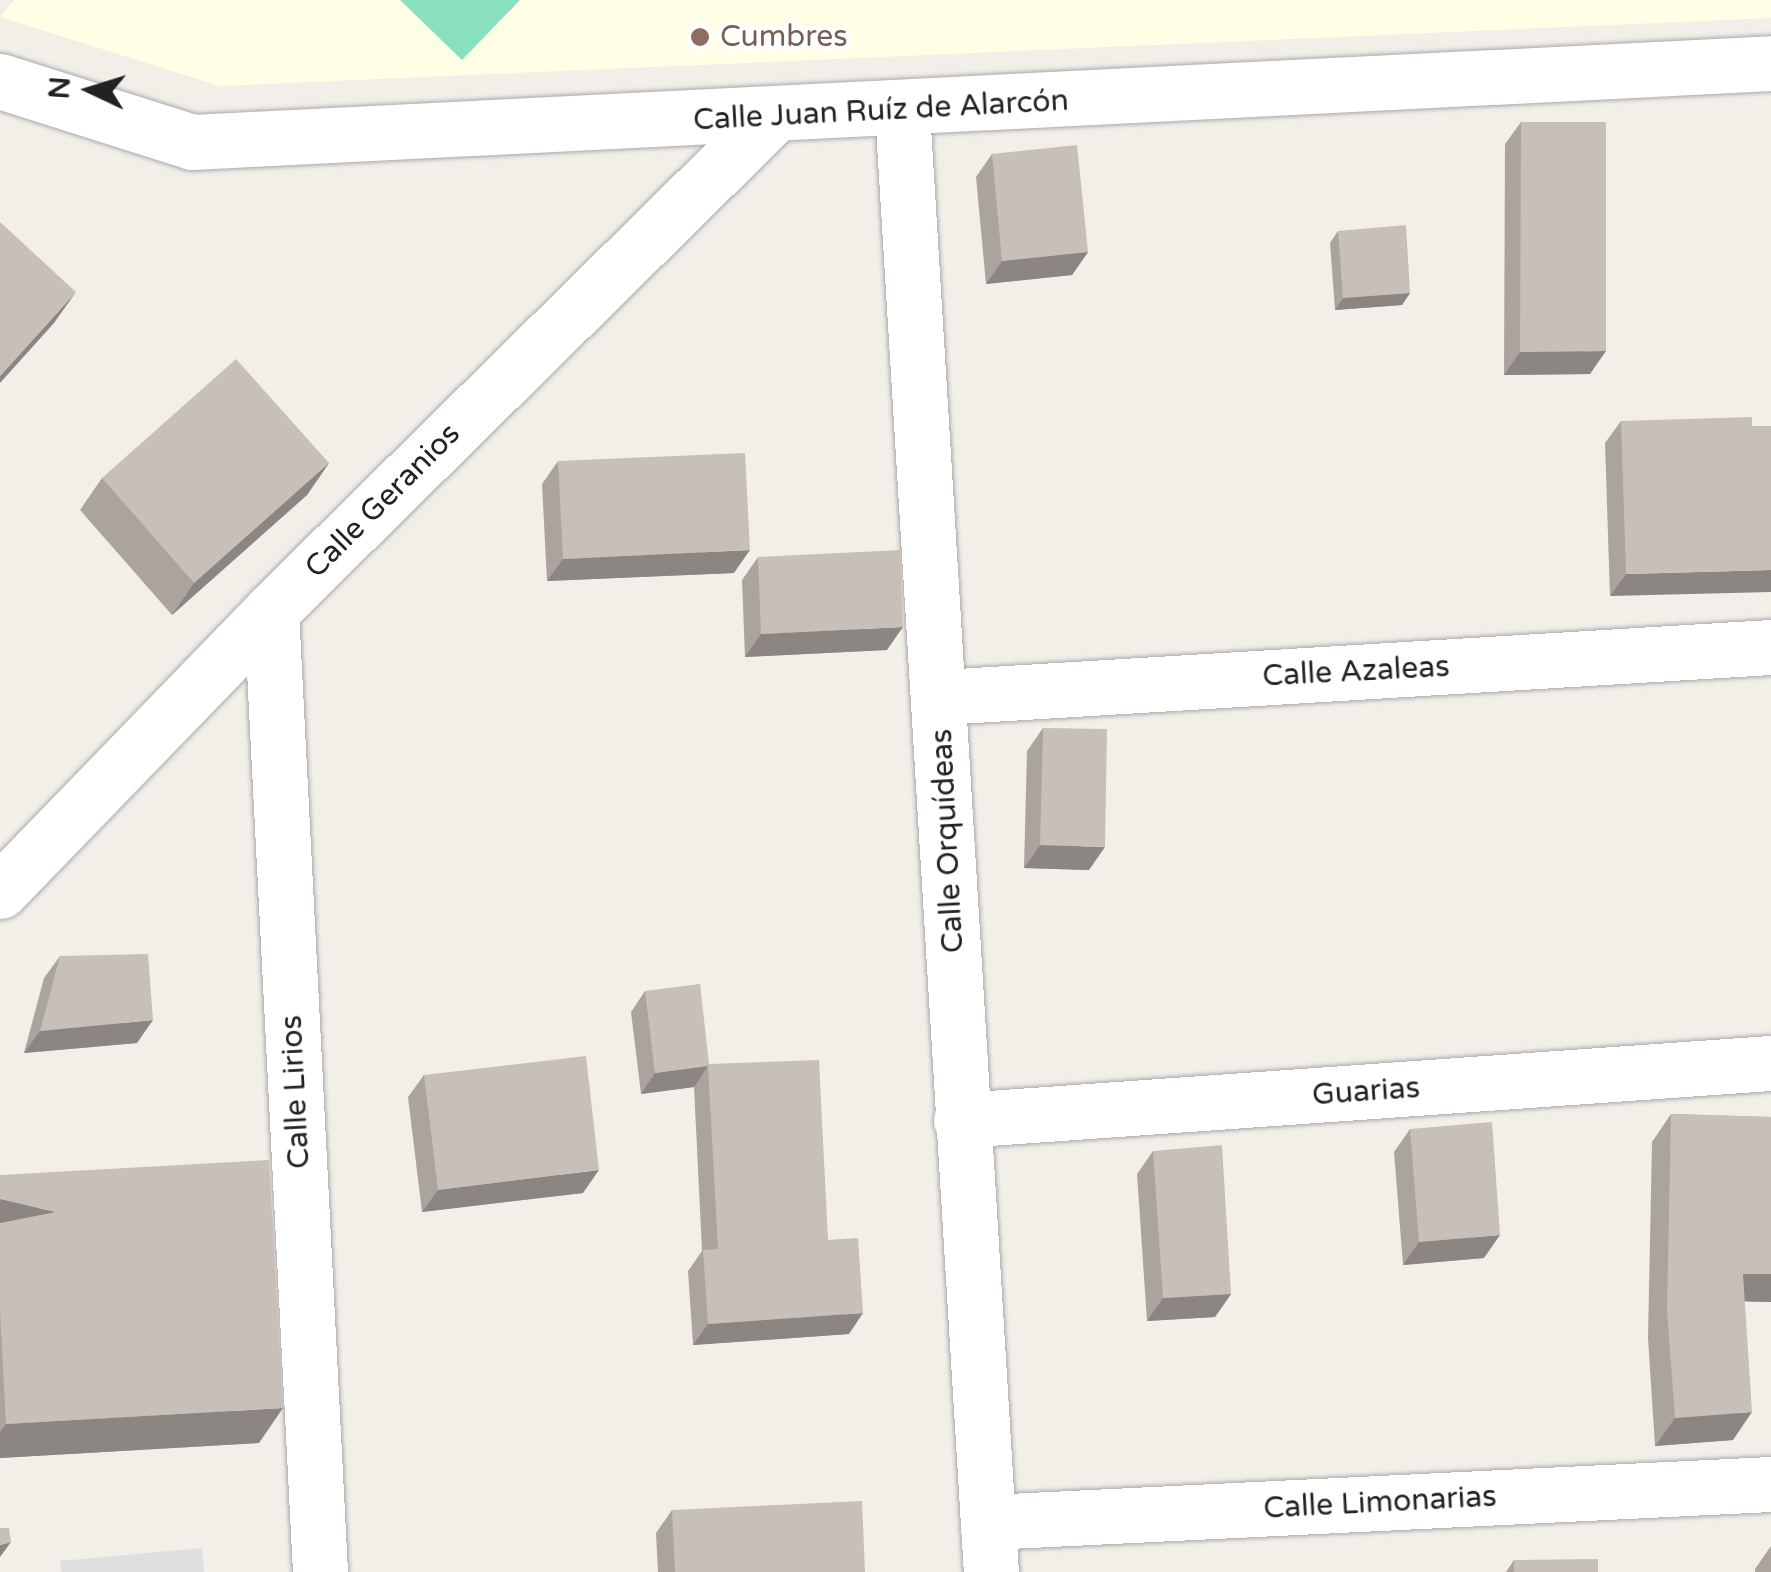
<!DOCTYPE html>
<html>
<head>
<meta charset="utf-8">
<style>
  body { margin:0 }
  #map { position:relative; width:1771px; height:1572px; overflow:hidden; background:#f2efe9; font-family:"Varela Round",sans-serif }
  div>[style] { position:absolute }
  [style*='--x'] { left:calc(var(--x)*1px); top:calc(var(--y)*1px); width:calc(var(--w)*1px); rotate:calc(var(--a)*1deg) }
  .residential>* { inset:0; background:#e0dfdf }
  .education>* { inset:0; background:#ffffe5 }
  .pitch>* { inset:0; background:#88e0be }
  .roads { filter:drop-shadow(0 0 2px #a9a9a9) drop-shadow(0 0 2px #a9a9a9) }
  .minor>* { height:55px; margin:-27.5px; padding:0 27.5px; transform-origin:27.5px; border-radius:27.5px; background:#fff }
  .wall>* { inset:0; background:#aba49e }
  .shaded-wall>* { inset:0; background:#8b8681 }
  .building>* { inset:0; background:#c7bfb8 }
  .dots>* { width:28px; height:28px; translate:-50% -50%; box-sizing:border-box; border:5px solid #fff; border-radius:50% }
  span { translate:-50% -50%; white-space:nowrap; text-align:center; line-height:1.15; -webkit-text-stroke:9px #fff; paint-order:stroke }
  .education-label { font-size:30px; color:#785e54 }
  .left { translate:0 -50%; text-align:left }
  .street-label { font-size:30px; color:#222 }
  .north { position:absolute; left:40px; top:40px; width:100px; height:100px; -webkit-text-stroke:8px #fff; paint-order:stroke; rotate:274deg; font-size:28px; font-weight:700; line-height:40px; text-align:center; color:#222 }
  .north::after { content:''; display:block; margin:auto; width:35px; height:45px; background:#222; clip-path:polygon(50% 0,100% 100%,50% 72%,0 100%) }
</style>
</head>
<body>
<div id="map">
  <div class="residential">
    <i style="clip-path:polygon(202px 1548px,204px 1572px,61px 1572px,60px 1561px)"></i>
  </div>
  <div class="education">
    <i style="clip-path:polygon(14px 0,1771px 0,1771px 18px,220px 86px,0 17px)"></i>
  </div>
  <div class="pitch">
    <i style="clip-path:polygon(400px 0,520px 0,462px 60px)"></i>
  </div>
  <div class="roads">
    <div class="minor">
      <i style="--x:0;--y:81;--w:201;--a:17.6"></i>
      <i style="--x:192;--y:142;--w:1581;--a:-2.86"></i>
      <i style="--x:902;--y:110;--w:1465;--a:86.52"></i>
      <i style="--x:271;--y:611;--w:962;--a:87.08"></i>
      <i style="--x:941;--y:697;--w:832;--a:-3.45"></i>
      <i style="--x:0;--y:891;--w:390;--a:-45.9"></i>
      <i style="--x:271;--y:611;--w:704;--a:-44.6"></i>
      <i style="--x:961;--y:1120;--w:812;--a:-4.03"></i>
      <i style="--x:988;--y:1522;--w:784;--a:-2.78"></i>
    </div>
  </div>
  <div class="wall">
    <i style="clip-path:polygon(1521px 122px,1590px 374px,1504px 375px,1505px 144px)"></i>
    <i style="clip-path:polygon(992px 154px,1088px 252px,1072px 275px,986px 284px,976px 177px)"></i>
    <i style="clip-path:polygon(1338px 231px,1410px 293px,1402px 305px,1335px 310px,1330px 243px)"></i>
    <i style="clip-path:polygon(1621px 421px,1752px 426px,1610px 596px,1605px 443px)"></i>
    <i style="clip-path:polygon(558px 461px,734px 573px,547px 581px,542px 484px)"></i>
    <i style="clip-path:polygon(329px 463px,307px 495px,172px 615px,80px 510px,102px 478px)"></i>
    <i style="clip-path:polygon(758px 557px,887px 650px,745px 657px,742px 580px)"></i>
    <i style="clip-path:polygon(1043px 728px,1089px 870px,1024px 868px,1027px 751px)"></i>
    <i style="clip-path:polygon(60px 956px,137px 1043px,24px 1053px,44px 978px)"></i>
    <i style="clip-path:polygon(645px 991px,709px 1064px,828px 1240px,849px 1334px,693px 1345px,688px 1271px,702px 1251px,694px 1087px,641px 1094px,631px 1012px)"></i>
    <i style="clip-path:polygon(424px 1075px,583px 1193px,422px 1212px,408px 1097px)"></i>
    <i style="clip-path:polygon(1671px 1114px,1771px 1117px,1771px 1302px,1745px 1301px,1733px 1440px,1655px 1446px,1648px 1338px,1652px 1142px)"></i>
    <i style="clip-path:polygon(1410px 1129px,1484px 1258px,1403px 1265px,1394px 1152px)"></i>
    <i style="clip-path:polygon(1153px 1151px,1231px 1294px,1215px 1317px,1147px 1321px,1137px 1174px)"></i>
    <i style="clip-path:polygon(0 1175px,259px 1443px,0 1458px)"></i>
    <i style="clip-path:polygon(672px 1510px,865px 1572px,658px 1572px,656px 1533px)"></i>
    <i style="clip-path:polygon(1771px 1546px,1771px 1572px,1755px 1572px,1755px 1569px)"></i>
    <i style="clip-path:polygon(1514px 1560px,1598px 1572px,1506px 1572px)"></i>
  </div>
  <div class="shaded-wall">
    <i style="clip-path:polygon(1088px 252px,1072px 275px,986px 284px,1002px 261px)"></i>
    <i style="clip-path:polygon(76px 292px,54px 323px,0 383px,0 376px)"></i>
    <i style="clip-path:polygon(1410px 293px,1402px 305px,1335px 310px,1343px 298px)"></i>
    <i style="clip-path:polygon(1606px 351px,1590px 374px,1504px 375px,1520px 352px)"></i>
    <i style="clip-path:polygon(329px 463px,307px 495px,172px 615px,194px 583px)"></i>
    <i style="clip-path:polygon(750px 550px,734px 573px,547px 581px,563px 559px)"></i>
    <i style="clip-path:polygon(1771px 570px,1771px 592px,1610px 596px,1626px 574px)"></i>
    <i style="clip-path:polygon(903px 627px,887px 650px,745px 657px,761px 634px)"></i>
    <i style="clip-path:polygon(1040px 845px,1105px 847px,1089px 870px,1024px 868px)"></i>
    <i style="clip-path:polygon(153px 1020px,137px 1043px,24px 1053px,40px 1031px)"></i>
    <i style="clip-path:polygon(708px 1066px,694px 1087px,641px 1094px,655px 1073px)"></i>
    <i style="clip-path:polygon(599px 1170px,583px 1193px,422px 1212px,438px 1190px)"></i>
    <i style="clip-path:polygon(0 1199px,56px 1212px,0 1239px)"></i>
    <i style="clip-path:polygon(1500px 1235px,1484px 1258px,1403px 1265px,1419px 1242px)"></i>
    <i style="clip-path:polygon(1743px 1274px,1771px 1274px,1771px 1302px,1724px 1301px)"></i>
    <i style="clip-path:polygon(1231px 1294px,1215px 1317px,1147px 1321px,1163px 1298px)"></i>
    <i style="clip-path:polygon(863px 1313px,849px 1334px,693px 1345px,708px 1324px)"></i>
    <i style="clip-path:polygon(283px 1408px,259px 1443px,0 1458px,0 1432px,6px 1424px)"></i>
    <i style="clip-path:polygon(1752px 1412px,1733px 1440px,1655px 1446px,1675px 1418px)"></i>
    <i style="clip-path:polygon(11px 1542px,0 1557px,0 1545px)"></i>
  </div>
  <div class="building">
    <i style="clip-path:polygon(1521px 122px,1606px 122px,1606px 351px,1520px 352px)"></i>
    <i style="clip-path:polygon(1077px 145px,1088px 252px,1002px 261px,992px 154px)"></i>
    <i style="clip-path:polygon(0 222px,76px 292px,0 376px)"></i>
    <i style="clip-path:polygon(1406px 225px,1410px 293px,1343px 298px,1338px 231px)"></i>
    <i style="clip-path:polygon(236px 359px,329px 463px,194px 583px,102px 478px)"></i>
    <i style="clip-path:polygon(1752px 417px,1752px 426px,1771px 426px,1771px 570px,1626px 574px,1621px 421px)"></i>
    <i style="clip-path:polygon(745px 453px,750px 550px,563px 559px,558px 461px)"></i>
    <i style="clip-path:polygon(900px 550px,903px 627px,761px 634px,758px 557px)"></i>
    <i style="clip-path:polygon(1043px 728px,1107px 729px,1105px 847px,1040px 845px)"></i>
    <i style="clip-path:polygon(148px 954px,153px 1020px,40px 1031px,60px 956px)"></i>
    <i style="clip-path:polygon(700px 984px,709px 1064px,819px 1060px,828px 1240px,858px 1238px,863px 1313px,708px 1324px,703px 1250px,718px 1249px,708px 1066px,655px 1073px,645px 991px)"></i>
    <i style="clip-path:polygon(586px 1056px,599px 1170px,438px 1190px,424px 1075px)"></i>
    <i style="clip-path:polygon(1671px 1114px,1771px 1117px,1771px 1274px,1743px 1274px,1752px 1412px,1675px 1418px,1667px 1310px)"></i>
    <i style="clip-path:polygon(1492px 1122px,1500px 1235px,1419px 1242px,1410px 1129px)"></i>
    <i style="clip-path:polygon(1222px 1145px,1231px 1294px,1163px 1298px,1153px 1151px)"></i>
    <i style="clip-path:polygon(269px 1160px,283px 1408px,6px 1424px,0 1310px,0 1223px,56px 1212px,0 1199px,0 1175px)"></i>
    <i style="clip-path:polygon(862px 1501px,865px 1572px,675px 1572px,672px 1510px)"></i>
    <i style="clip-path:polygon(0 1528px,9px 1528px,11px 1542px,0 1545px)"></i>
    <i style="clip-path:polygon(1598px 1559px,1598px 1572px,1514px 1572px,1514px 1560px)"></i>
  </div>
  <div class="dots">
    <i style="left:700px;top:37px;background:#8d6e63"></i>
  </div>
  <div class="education-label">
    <span class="left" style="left:720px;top:37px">Cumbres</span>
  </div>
  <div class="street-label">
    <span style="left:881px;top:111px;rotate:-3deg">Calle Juan Ruíz de Alarcón</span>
    <span style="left:383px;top:501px;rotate:-45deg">Calle Geranios</span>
    <span style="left:1356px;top:672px;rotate:-3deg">Calle Azaleas</span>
    <span style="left:948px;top:841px;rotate:-93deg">Calle Orquídeas</span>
    <span style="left:296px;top:1092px;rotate:-93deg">Calle Lirios</span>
    <span style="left:1366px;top:1092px;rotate:-4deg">Guarias</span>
    <span style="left:1380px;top:1503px;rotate:-3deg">Calle Limonarias</span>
  </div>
  <div class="north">N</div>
</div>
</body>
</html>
